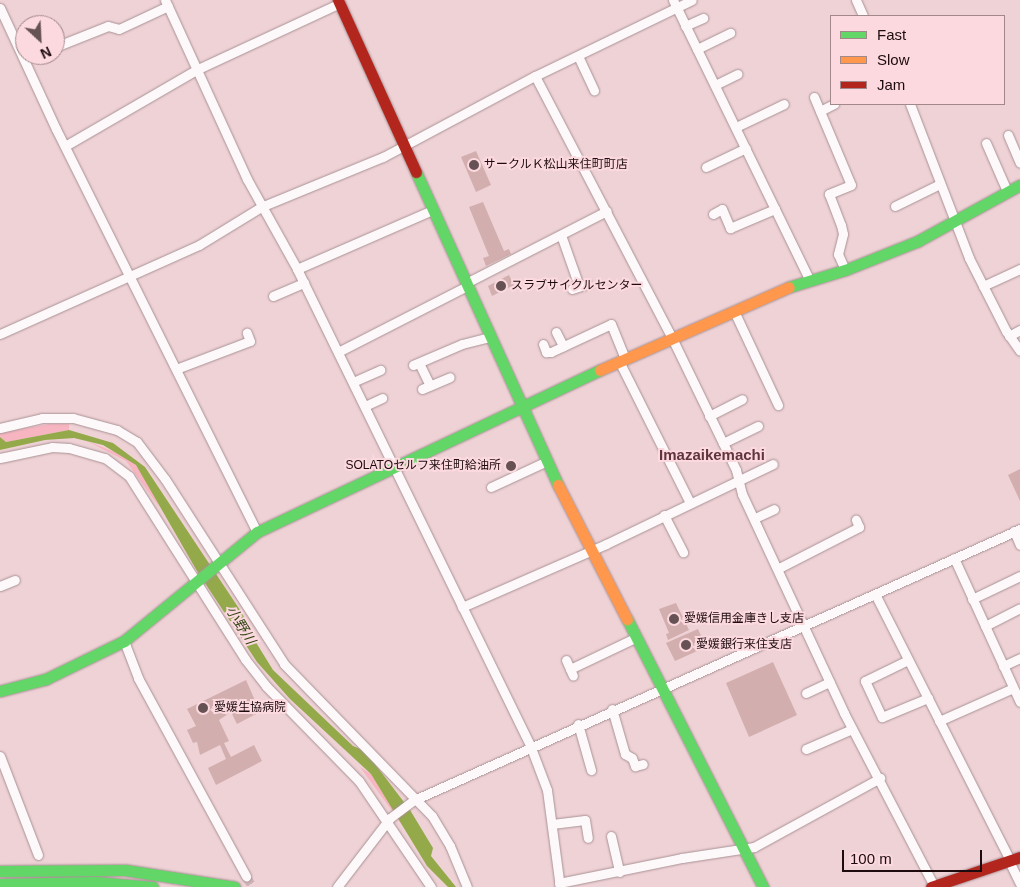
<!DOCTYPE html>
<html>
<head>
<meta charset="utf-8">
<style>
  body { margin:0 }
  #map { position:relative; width:1020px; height:887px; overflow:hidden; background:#efd2d6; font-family:Helvetica,"Noto Sans JP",sans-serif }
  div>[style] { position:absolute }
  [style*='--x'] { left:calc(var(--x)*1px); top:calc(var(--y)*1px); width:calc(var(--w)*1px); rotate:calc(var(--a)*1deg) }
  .green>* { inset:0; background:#f6b5c1 }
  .water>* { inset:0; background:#93a94a }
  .building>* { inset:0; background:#d3aeae }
  .street-tunnel>* { height:9px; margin-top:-4.5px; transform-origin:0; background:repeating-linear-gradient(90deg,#d0b4b8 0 9px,transparent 0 13.5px) }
  .roads { filter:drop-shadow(0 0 1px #a89295) drop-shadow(0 0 1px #a89295) }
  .street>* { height:9px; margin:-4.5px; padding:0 4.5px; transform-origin:4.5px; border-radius:4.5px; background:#fdf8f9 }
  .fast>* { height:11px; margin:-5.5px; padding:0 5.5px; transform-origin:5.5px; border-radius:5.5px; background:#63d668 }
  .slow>* { height:11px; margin:-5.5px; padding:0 5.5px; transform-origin:5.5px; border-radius:5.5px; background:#ff974d }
  .jam>* { height:11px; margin:-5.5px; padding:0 5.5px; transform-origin:5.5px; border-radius:5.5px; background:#b3261e }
  .dots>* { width:14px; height:14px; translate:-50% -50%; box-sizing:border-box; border:2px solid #fbd9de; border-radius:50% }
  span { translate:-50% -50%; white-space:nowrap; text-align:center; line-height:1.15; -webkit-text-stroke:4px #fbd9de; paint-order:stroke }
  .poi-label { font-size:12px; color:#1d0b0f }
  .left { translate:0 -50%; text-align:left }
  .right { translate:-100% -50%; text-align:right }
  .water-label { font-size:14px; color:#324414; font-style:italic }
  .quarter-label { font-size:15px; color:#61353e; font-weight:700 }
  .legend { position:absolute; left:830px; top:15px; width:175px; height:90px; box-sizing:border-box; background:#fbd9de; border:1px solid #a2878b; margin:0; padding:6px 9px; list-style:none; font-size:15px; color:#1d0b0f }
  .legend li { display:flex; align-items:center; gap:10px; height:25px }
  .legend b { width:25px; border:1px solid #a2878b }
  .north { position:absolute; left:15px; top:15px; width:50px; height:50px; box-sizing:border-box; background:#fbd9de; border:1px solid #a2878b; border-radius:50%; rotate:155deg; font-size:14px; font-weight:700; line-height:20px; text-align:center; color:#1d0b0f }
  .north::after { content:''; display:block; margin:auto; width:18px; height:22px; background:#665155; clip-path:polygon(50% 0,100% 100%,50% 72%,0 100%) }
  .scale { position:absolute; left:842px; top:850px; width:140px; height:22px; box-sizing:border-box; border:2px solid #1d0b0f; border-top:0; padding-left:6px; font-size:15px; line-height:18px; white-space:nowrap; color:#1d0b0f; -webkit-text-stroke:4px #fbd9de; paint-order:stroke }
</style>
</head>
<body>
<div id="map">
  <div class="green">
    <i style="clip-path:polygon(49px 424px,69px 424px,69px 430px,6px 442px,0 437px,0 433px)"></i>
    <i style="clip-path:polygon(85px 440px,129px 458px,142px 472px,160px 508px,126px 461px)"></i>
    <i style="clip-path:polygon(360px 767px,371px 774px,410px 836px,387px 804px)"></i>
  </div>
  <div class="water">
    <i style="clip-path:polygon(69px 430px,113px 443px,145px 467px,242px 613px,252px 636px,273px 670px,353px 746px,365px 751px,410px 810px,433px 848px,431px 856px,456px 887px,448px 887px,427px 866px,371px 774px,290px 699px,257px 662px,197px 571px,136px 465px,103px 445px,74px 438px,45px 440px,0 450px,0 437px,6px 442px)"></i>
  </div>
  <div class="building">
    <i style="clip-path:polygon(476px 151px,491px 185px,476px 192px,461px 157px)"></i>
    <i style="clip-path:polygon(483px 202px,504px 251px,509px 249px,511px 254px,486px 266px,483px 258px,489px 256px,469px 207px)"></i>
    <i style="clip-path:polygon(509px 275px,514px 285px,492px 296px,488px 286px)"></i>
    <i style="clip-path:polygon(1020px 469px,1020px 501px,1008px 475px)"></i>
    <i style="clip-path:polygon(676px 603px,689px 630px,668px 640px,666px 634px,669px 633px,659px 609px)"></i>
    <i style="clip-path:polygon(698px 629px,706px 647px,675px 661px,666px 643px)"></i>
    <i style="clip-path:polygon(773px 662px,797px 715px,749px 737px,726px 683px)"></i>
    <i style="clip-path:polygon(246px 680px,260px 712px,237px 724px,231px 712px,219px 720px,229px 741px,224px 743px,231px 757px,254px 745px,262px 761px,216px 785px,208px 768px,226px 759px,220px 745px,200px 755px,197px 742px,193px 743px,187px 730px,196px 726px,187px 709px)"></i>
  </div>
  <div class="street-tunnel">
    <i style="--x:246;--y:876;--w:13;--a:58"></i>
  </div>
  <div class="roads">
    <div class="street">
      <i style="--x:165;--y:0;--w:197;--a:65.4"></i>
      <i style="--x:247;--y:179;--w:103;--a:60.9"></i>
      <i style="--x:297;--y:269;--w:530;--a:63.92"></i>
      <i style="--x:530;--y:745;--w:48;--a:69.3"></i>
      <i style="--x:547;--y:790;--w:98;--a:82.4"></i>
      <i style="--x:673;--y:0;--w:310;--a:64"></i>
      <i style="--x:856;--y:0;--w:17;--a:66"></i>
      <i style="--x:0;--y:8;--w:133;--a:65.2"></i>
      <i style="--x:56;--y:129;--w:450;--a:63.5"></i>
      <i style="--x:685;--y:26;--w:20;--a:-24"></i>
      <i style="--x:55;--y:47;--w:57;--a:-21.6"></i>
      <i style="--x:108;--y:26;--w:11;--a:15"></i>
      <i style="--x:119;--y:29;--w:54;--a:-25.1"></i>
      <i style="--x:697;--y:49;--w:37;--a:-26"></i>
      <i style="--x:578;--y:56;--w:38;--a:65"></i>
      <i style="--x:24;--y:59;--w:12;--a:-20"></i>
      <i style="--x:535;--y:76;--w:293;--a:62.4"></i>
      <i style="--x:671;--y:336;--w:149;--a:64.1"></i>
      <i style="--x:736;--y:470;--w:25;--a:76"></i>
      <i style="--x:742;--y:494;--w:242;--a:65"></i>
      <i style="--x:844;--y:713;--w:195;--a:62.5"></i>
      <i style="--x:715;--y:85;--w:25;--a:-26"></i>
      <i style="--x:814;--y:97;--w:95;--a:67.2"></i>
      <i style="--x:851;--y:185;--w:24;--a:158"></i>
      <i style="--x:829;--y:194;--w:33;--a:69"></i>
      <i style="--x:841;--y:225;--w:9;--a:77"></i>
      <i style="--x:843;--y:234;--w:21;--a:104"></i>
      <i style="--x:838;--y:254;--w:17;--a:66"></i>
      <i style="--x:910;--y:104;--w:165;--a:69"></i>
      <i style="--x:969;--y:258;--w:82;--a:63.1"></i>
      <i style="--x:1006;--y:331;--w:24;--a:55"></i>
      <i style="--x:820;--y:111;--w:16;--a:-27"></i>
      <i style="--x:736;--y:127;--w:53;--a:-25.6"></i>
      <i style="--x:1008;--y:135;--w:30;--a:67"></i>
      <i style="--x:986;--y:143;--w:52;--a:66.4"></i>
      <i style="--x:65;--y:146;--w:154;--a:-30.1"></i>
      <i style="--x:198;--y:69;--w:157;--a:-24.9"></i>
      <i style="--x:706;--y:167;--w:44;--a:-25.4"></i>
      <i style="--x:895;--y:206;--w:50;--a:-26.1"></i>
      <i style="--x:713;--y:214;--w:10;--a:-29"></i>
      <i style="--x:722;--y:209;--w:21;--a:67"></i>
      <i style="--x:730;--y:228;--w:49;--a:-22.9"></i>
      <i style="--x:561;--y:235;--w:54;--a:70.6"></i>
      <i style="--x:297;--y:269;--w:148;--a:-23.5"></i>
      <i style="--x:466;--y:283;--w:158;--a:-27.1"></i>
      <i style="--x:983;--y:286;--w:41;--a:-24.7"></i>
      <i style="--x:572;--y:289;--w:16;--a:-18"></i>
      <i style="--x:273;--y:296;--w:34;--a:-23"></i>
      <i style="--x:734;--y:311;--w:104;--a:64.9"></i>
      <i style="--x:556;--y:332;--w:16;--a:63"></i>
      <i style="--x:0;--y:334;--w:218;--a:-24.1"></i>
      <i style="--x:199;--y:245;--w:73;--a:-31.5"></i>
      <i style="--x:261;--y:207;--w:132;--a:-22.3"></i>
      <i style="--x:383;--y:157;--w:172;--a:-28.1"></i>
      <i style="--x:535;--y:76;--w:174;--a:-25.8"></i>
      <i style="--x:1009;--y:336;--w:13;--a:-29"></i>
      <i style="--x:543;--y:344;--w:9;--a:69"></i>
      <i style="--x:546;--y:352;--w:5;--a:0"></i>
      <i style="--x:551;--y:352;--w:66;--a:-25"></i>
      <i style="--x:611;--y:324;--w:37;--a:68"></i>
      <i style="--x:338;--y:352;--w:145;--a:-27.1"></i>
      <i style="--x:619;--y:361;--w:159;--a:63.4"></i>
      <i style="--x:419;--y:363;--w:25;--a:64"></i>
      <i style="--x:413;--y:365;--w:53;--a:-23.2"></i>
      <i style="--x:462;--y:344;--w:29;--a:-14"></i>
      <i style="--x:176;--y:369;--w:79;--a:-20.7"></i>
      <i style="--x:250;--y:341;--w:9;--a:-111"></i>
      <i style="--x:353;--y:382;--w:30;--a:-24"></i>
      <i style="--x:422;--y:389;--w:30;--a:-23"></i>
      <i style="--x:365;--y:406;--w:19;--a:-25"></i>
      <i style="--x:709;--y:416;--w:37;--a:-27"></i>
      <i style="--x:0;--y:428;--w:43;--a:-13.4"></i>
      <i style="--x:42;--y:418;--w:31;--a:0"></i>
      <i style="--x:73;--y:418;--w:46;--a:15.3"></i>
      <i style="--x:117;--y:430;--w:23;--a:31"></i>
      <i style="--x:137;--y:442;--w:46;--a:52.9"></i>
      <i style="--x:165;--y:479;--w:220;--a:57.2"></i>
      <i style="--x:284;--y:664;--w:212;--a:45.8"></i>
      <i style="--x:432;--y:816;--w:35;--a:59"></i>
      <i style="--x:450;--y:846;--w:44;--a:67.5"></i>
      <i style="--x:723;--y:443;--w:39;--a:-26"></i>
      <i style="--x:0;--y:458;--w:53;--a:-11.9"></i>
      <i style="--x:52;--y:447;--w:17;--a:3"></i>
      <i style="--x:69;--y:448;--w:37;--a:16"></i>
      <i style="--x:105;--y:458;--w:30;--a:37"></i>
      <i style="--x:129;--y:476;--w:217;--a:57.6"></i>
      <i style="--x:245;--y:659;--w:34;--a:52"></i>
      <i style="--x:266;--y:686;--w:133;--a:45.6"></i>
      <i style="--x:359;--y:781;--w:128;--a:55.8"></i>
      <i style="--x:491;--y:487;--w:62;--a:-24.9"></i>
      <i style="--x:664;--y:515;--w:42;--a:62.8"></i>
      <i style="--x:755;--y:518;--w:21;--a:-25"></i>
      <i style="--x:1014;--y:531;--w:15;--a:67"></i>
      <i style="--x:954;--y:558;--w:158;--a:65.4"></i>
      <i style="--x:779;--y:568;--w:90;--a:-27.1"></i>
      <i style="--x:859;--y:527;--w:8;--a:-113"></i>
      <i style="--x:0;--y:586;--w:16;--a:-22"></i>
      <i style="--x:875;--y:594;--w:298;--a:63.1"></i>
      <i style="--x:972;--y:599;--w:53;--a:-25.6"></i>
      <i style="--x:462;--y:607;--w:157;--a:-23.6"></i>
      <i style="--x:606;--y:544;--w:185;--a:-25.6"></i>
      <i style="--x:985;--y:626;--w:39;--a:-27"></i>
      <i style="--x:124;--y:641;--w:40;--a:69"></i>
      <i style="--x:138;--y:678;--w:226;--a:61.4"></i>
      <i style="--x:566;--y:660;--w:17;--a:66"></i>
      <i style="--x:908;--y:660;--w:48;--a:154"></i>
      <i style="--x:865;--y:681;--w:40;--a:65"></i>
      <i style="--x:882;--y:717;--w:50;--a:-22.4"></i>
      <i style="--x:1003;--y:666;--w:19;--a:-25"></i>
      <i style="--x:570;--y:669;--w:74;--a:-25.5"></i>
      <i style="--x:806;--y:693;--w:26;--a:-25"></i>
      <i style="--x:612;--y:709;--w:47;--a:73.9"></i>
      <i style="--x:625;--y:754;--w:8;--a:30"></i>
      <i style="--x:632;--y:758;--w:9;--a:69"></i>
      <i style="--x:635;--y:766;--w:8;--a:-14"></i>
      <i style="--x:939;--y:721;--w:81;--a:-24"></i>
      <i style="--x:578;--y:724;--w:48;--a:74.2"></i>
      <i style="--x:806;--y:749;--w:50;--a:-23.5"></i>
      <i style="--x:0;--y:756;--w:106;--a:69"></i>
      <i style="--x:552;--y:824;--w:33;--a:-7"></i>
      <i style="--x:585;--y:820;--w:18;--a:81"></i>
      <i style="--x:611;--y:836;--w:37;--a:77"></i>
      <i style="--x:1009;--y:861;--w:25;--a:64"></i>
      <i style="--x:559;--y:883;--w:126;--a:-11.5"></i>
      <i style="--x:682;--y:858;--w:73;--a:-8.7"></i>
      <i style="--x:754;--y:847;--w:144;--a:-28.7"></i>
      <i style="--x:337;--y:887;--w:87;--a:-52.5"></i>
      <i style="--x:390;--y:818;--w:30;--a:-37"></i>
      <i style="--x:414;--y:800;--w:664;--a:-24.09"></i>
    </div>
    <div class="fast">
      <i style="--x:416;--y:172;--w:344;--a:65.6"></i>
      <i style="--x:789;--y:287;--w:59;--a:-16.9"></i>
      <i style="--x:845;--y:270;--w:79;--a:-21.7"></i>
      <i style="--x:918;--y:241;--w:116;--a:-28.8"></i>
      <i style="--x:627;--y:619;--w:301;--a:63.1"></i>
      <i style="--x:0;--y:691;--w:48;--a:-14.6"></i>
      <i style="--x:46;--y:679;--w:87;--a:-26"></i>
      <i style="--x:124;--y:641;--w:172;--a:-39.3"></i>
      <i style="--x:257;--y:532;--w:379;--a:-25.3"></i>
      <i style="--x:0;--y:871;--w:125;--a:-0.5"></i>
      <i style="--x:125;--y:870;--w:111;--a:8.8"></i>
      <i style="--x:0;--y:884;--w:95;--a:-1.2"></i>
      <i style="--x:95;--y:882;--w:58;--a:4.9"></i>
    </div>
    <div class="slow">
      <i style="--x:600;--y:370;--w:206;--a:-23.7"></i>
      <i style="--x:558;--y:485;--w:151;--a:62.8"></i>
    </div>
    <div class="jam">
      <i style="--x:338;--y:0;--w:189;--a:65.6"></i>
      <i style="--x:931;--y:887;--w:94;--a:-18.6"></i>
    </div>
  </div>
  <div class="dots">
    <i style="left:474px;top:165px;background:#665155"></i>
    <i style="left:501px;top:286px;background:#665155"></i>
    <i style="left:511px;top:466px;background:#665155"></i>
    <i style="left:674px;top:619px;background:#665155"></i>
    <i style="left:686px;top:645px;background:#665155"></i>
    <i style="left:203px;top:708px;background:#665155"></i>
  </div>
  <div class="poi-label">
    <span class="left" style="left:484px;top:165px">サークルＫ松山来住町町店</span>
    <span class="left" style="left:511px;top:286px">スラブサイクルセンター</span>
    <span class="right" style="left:501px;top:466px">SOLATOセルフ来住町給油所</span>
    <span class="left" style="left:684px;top:619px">愛媛信用金庫きし支店</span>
    <span class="left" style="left:696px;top:645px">愛媛銀行来住支店</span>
    <span class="left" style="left:214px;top:708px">愛媛生協病院</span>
  </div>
  <div class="water-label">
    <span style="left:241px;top:625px;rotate:58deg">小野川</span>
  </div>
  <div class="quarter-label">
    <span style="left:712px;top:455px">Imazaikemachi</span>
  </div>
  <ul class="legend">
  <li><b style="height:6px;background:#63d668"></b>Fast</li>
  <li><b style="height:6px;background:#ff974d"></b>Slow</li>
  <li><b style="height:6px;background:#b3261e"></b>Jam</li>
  </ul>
  <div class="north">N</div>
  <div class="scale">100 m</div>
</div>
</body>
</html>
